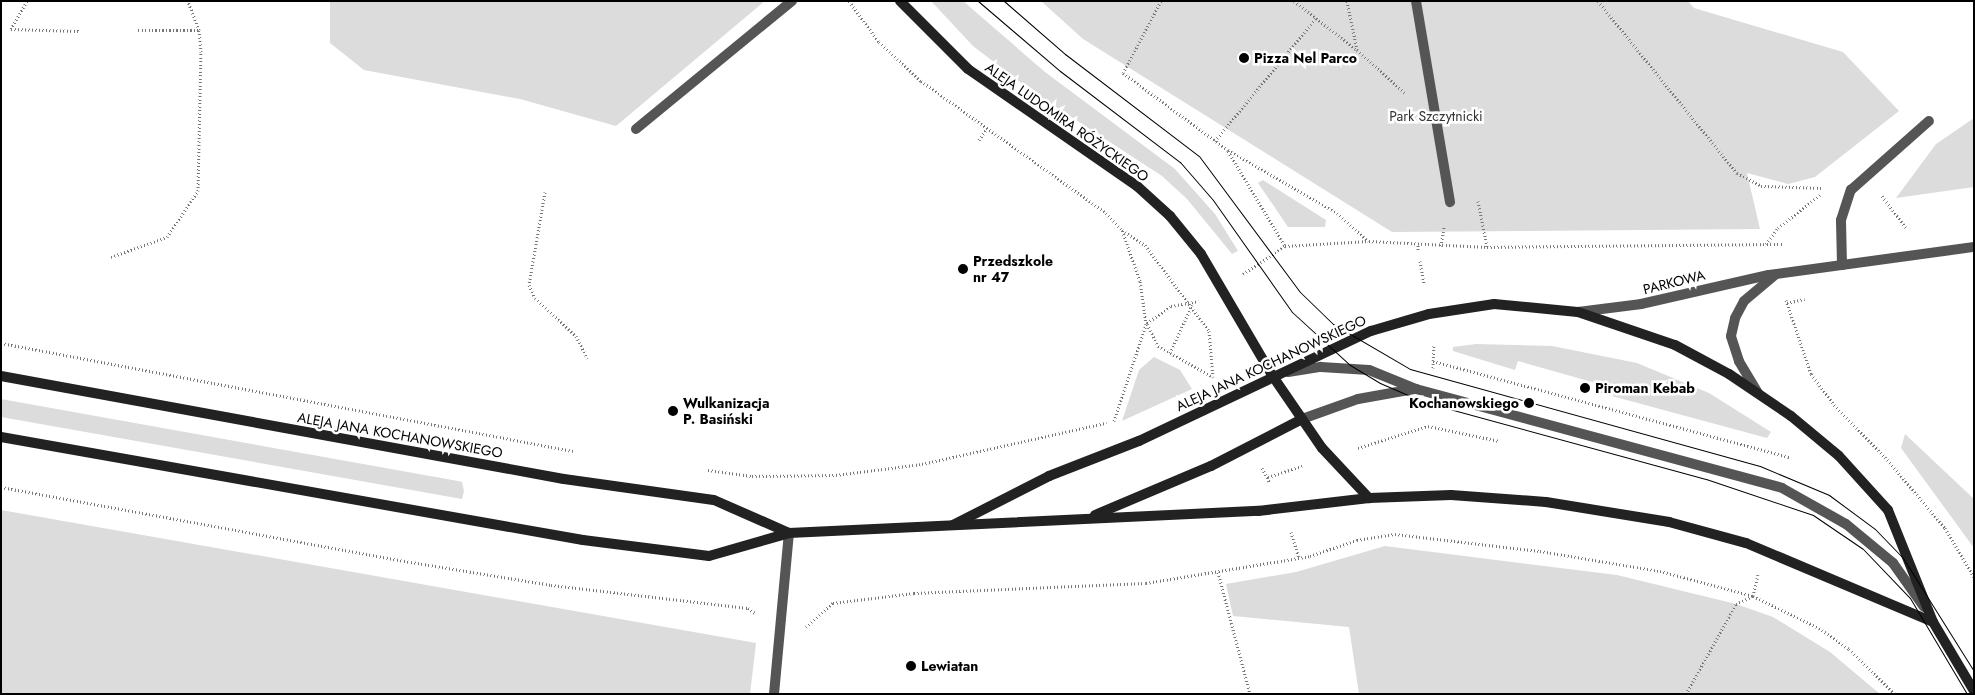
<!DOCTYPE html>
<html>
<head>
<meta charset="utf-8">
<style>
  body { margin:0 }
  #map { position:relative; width:1975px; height:695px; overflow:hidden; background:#fff; font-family:Jost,sans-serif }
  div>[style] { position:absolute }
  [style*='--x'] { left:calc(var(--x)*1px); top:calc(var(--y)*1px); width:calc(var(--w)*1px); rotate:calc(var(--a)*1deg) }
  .green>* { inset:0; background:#dcdcdc }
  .path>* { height:3px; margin-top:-1.5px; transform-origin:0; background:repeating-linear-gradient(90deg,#777 0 1px,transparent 0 3.5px) }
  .lane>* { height:10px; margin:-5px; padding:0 5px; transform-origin:5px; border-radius:5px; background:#555 }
  .street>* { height:10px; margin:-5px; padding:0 5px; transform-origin:5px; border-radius:5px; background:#555 }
  .secondary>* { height:10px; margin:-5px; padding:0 5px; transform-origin:5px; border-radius:5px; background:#222 }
  .tram>* { height:1px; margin:-0.5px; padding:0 0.5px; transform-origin:0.5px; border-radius:0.5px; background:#000 }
  .dots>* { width:14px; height:14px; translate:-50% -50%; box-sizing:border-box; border:2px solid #fff; border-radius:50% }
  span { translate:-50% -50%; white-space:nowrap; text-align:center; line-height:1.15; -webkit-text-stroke:5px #fff; paint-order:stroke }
  .poi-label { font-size:14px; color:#000; font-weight:700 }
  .left { translate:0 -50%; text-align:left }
  .right { translate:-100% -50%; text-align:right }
  .park-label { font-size:14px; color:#333 }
  .street-label { font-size:14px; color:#000 }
  .frame { position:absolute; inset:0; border:2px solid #000; pointer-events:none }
</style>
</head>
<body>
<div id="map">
  <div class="green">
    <i style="clip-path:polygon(330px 1px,765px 1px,616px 126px,520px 99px,364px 70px,330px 43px)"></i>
    <i style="clip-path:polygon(931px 1px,963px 1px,1045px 72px,1175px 169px,1215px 214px,1238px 251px,1232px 254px,1187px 199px,1162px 176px,1033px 92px,973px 46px)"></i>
    <i style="clip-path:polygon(1041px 1px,1688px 1px,1694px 8px,1843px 52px,1899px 111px,1815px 177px,1788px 184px,1747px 173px,1760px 229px,1392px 232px,1083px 39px)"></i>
    <i style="clip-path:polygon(1974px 118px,1974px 187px,1896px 198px,1936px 144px)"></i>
    <i style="clip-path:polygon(1263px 180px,1326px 220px,1325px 227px,1288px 227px,1258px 183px)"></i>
    <i style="clip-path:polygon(1476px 344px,1552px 346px,1637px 363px,1709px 393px,1771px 432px,1767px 438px,1597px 392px,1599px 384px,1518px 361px,1515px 370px,1453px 351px,1453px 347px)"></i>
    <i style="clip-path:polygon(1154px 357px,1180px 370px,1192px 389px,1122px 421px,1139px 370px)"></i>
    <i style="clip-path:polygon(1px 399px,458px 481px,462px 482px,464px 491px,462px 499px,1px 417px)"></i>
    <i style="clip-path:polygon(1905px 434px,1974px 499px,1974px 548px,1901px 448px)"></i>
    <i style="clip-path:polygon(1px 510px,756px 643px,750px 694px,1px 694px)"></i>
    <i style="clip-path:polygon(1385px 546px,1617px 575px,1736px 604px,1773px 617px,1830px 652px,1880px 694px,1359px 694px,1349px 627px,1233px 616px,1226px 584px,1296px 572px)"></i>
  </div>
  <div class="path">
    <i style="--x:27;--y:1;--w:32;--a:120"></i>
    <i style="--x:11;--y:29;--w:68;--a:1.7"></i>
    <i style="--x:849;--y:1;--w:51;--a:53.8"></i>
    <i style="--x:879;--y:42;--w:57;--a:42.9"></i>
    <i style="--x:921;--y:81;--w:227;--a:35.5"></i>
    <i style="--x:1106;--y:213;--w:23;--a:47"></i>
    <i style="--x:1122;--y:230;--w:27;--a:33"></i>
    <i style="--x:1145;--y:245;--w:107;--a:53.3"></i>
    <i style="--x:1209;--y:331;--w:46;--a:85"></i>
    <i style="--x:1161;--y:1;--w:81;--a:117.8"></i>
    <i style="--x:1123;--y:73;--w:130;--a:36.3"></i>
    <i style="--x:1228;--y:150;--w:126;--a:30"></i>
    <i style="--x:1337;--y:213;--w:42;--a:42.1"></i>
    <i style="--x:1294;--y:1;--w:80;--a:37.9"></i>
    <i style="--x:1357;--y:50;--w:50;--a:-101.5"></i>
    <i style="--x:1598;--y:1;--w:221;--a:51.1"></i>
    <i style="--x:1737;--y:173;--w:27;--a:28"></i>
    <i style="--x:1761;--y:186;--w:63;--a:1.8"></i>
    <i style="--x:138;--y:30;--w:61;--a:0"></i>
    <i style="--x:1357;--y:50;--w:64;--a:41.9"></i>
    <i style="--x:979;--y:140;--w:12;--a:-55"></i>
    <i style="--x:1215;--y:141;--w:159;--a:-50.6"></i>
    <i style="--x:1228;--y:151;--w:111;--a:59"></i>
    <i style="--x:545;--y:192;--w:94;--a:99.8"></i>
    <i style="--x:529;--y:285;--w:14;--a:65"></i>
    <i style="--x:535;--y:298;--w:56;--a:42.8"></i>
    <i style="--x:576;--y:336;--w:25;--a:63"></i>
    <i style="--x:1882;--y:196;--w:41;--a:52.9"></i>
    <i style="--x:1478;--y:201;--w:47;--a:78.9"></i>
    <i style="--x:1766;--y:244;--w:20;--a:-53"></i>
    <i style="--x:1778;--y:228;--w:55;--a:-38.3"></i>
    <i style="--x:1418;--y:245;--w:6;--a:90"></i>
    <i style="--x:1441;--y:246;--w:19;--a:-81"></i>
    <i style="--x:111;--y:257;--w:59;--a:-19.7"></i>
    <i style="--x:167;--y:237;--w:55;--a:-56"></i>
    <i style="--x:198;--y:191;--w:139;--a:-88.8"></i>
    <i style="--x:201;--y:52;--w:22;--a:-95"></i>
    <i style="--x:199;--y:30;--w:31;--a:-111"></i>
    <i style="--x:1420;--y:261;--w:22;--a:80"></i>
    <i style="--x:1243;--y:274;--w:50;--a:-33.7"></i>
    <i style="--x:1285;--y:246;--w:84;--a:-3.4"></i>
    <i style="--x:1369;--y:241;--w:118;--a:2.9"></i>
    <i style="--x:1487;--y:247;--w:296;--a:-0.6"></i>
    <i style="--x:1786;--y:300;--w:78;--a:71.3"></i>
    <i style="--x:1811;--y:374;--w:39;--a:53"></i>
    <i style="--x:1834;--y:405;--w:73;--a:45.6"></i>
    <i style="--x:1885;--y:457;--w:93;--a:49.8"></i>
    <i style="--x:1945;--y:528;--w:57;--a:59.4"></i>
    <i style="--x:1787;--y:303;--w:18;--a:-13"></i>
    <i style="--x:1147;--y:323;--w:29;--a:-35"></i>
    <i style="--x:1171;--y:306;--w:28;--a:-10"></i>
    <i style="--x:1147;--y:324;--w:25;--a:63"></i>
    <i style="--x:1158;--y:346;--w:63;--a:29.4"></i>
    <i style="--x:1;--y:343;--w:582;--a:10.69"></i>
    <i style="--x:1170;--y:353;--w:53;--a:-65.4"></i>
    <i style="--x:1433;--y:361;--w:369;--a:15.1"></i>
    <i style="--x:1433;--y:368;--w:23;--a:-88"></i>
    <i style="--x:1114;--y:421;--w:102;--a:-71.7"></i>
    <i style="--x:1146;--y:324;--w:43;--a:-97.9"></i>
    <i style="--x:1140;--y:281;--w:54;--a:-109.4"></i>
    <i style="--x:1358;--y:448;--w:73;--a:-17.4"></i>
    <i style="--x:1428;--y:426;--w:73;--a:11.9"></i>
    <i style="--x:1262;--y:468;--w:17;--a:62"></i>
    <i style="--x:708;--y:470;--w:44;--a:7.8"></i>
    <i style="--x:752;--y:476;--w:84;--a:-0.7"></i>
    <i style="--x:836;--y:475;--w:87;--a:-7.3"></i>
    <i style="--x:922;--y:464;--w:189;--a:-12.6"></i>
    <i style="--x:1268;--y:477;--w:36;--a:-18"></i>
    <i style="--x:1;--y:487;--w:417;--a:10.4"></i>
    <i style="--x:411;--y:562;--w:142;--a:9.3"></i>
    <i style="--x:551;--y:585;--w:198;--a:6.7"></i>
    <i style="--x:748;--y:608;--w:9;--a:36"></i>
    <i style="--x:1291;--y:532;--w:27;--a:73"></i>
    <i style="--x:1218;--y:572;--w:126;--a:75.3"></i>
    <i style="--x:806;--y:627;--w:36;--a:-42"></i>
    <i style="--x:833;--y:603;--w:82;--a:-7"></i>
    <i style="--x:914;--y:593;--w:232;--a:-2.5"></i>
    <i style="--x:1146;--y:583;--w:166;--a:-9.3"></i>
    <i style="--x:1310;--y:556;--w:50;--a:-18.8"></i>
    <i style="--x:1357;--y:540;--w:38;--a:-9"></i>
    <i style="--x:1395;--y:534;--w:146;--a:6.7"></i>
    <i style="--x:1540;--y:551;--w:122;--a:9.5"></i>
    <i style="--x:1660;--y:571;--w:96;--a:15"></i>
    <i style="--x:1753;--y:596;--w:73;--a:25.9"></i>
    <i style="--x:1819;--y:628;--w:37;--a:35"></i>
    <i style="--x:1849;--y:649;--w:64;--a:44.4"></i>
    <i style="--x:1686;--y:694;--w:103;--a:-60.9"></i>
    <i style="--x:1736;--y:604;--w:19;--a:-25"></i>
    <i style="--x:1753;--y:596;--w:22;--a:-77"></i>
  </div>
  <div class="lane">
    <i style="--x:636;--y:129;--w:202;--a:-39.4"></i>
    <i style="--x:1842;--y:265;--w:45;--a:-91.3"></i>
    <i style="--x:1841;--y:220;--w:32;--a:-72"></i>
    <i style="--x:1851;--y:190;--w:104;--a:-41.5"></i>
    <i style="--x:1288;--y:372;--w:33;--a:-9"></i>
    <i style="--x:1321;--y:367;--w:48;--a:3.6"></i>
    <i style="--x:1369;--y:370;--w:51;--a:22"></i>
    <i style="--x:1416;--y:389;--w:379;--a:15.1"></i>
    <i style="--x:1782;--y:488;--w:73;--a:29.4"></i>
    <i style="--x:1846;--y:524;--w:61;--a:39.7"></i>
    <i style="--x:1893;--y:563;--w:54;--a:54.8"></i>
    <i style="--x:1302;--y:419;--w:59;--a:-19.7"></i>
    <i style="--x:1358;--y:399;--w:57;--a:-10.1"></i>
  </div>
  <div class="street">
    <i style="--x:1416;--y:1;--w:204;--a:80.4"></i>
    <i style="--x:1578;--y:312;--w:64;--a:-7.2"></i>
    <i style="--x:1641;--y:304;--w:131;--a:-12.8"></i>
    <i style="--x:1769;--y:275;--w:207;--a:-7.8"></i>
    <i style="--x:1758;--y:393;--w:37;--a:-121"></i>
    <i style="--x:1739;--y:361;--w:26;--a:-108"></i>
    <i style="--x:1731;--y:336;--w:18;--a:-77"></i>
    <i style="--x:1735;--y:318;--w:19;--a:-62"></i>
    <i style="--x:1744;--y:301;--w:40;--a:-40"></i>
    <i style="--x:774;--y:694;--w:162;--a:-84.7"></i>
  </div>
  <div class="secondary">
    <i style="--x:900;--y:1;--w:96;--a:45"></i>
    <i style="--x:968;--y:69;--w:206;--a:34.7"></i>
    <i style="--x:1137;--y:186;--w:45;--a:42.3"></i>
    <i style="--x:1170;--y:216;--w:49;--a:50.8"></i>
    <i style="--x:1201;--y:254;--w:140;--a:59.6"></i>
    <i style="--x:1272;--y:375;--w:88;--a:55.6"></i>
    <i style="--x:1322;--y:448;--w:69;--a:46.8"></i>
    <i style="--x:1;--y:376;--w:572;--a:10.37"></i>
    <i style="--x:564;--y:479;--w:151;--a:8"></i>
    <i style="--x:714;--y:500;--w:82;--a:23.7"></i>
    <i style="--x:1;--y:437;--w:591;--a:10.04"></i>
    <i style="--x:583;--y:540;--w:127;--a:7.2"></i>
    <i style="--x:709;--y:556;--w:83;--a:-16"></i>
    <i style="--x:789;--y:533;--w:470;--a:-2.7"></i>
    <i style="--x:1258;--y:511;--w:112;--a:-6.7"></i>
    <i style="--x:1369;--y:498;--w:82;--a:-2.1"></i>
    <i style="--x:1451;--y:495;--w:95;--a:4.2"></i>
    <i style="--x:1546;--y:502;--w:125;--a:9.2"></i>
    <i style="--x:1669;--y:522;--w:80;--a:15.3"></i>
    <i style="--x:1746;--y:543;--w:203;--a:22.9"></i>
    <i style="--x:1095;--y:515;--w:126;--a:-22.9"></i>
    <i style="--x:1211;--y:466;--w:102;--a:-27.3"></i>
    <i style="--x:953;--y:525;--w:108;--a:-27"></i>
    <i style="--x:1049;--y:476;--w:97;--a:-21.3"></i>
    <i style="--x:1139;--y:441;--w:257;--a:-25.4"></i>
    <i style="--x:1371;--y:331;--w:60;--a:-16.3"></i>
    <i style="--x:1429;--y:314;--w:66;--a:-8.7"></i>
    <i style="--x:1494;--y:304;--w:84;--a:5.4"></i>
    <i style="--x:1578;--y:312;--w:102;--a:18.8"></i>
    <i style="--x:1675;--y:345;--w:61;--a:28.2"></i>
    <i style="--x:1729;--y:374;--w:75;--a:34.1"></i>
    <i style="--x:1791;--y:416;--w:62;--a:39.8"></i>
    <i style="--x:1839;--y:456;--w:73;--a:47.8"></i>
    <i style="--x:1888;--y:510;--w:121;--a:68.1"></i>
    <i style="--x:1933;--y:622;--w:80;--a:59.3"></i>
  </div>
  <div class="tram">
    <i style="--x:978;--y:1;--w:108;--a:40.5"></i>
    <i style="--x:1060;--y:71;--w:151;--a:37.2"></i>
    <i style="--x:1180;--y:162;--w:50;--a:49"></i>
    <i style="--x:1213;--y:200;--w:137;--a:54.8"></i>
    <i style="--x:1292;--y:312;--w:79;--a:42.4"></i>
    <i style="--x:1350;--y:365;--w:35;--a:31"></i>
    <i style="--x:1380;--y:383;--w:48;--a:23.4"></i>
    <i style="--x:1424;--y:402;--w:292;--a:15.3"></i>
    <i style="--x:1706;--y:479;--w:113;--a:18.6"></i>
    <i style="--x:1813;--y:515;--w:60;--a:34.2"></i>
    <i style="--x:1863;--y:549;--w:68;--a:46.2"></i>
    <i style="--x:1910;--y:598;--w:112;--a:59.3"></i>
    <i style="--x:1004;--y:1;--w:81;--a:41"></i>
    <i style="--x:1065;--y:54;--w:168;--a:37.3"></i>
    <i style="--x:1199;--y:156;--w:169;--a:53.4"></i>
    <i style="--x:1300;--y:292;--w:46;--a:44.1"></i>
    <i style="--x:1333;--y:324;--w:89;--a:30.3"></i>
    <i style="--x:1410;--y:369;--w:363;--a:15.5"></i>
    <i style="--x:1760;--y:466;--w:75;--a:22.8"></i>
    <i style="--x:1829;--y:495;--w:57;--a:36.5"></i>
    <i style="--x:1875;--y:529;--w:40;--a:46"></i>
    <i style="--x:1903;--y:558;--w:133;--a:57.9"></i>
  </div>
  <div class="dots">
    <i style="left:1244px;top:58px;background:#000"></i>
    <i style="left:963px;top:269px;background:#000"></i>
    <i style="left:1585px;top:388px;background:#000"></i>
    <i style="left:1529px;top:403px;background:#000"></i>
    <i style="left:673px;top:411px;background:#000"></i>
    <i style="left:911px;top:666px;background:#000"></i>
  </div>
  <div class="poi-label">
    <span class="left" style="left:1254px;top:58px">Pizza Nel Parco</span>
    <span class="left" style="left:973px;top:269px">Przedszkole<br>nr 47</span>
    <span class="left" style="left:1595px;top:388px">Piroman Kebab</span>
    <span class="left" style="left:683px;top:411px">Wulkanizacja<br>P. Basiński</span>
    <span class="right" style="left:1519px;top:403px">Kochanowskiego</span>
    <span class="left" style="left:921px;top:666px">Lewiatan</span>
  </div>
  <div class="park-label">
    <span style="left:1436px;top:116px">Park Szczytnicki</span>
  </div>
  <div class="street-label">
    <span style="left:1067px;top:122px;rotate:35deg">ALEJA LUDOMIRA RÓŻYCKIEGO</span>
    <span style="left:1674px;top:282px;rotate:-14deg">PARKOWA</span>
    <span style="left:1271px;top:363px;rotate:-25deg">ALEJA JANA KOCHANOWSKIEGO</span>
    <span style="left:400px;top:435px;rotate:10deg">ALEJA JANA KOCHANOWSKIEGO</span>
  </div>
  <div class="frame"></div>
</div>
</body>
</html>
